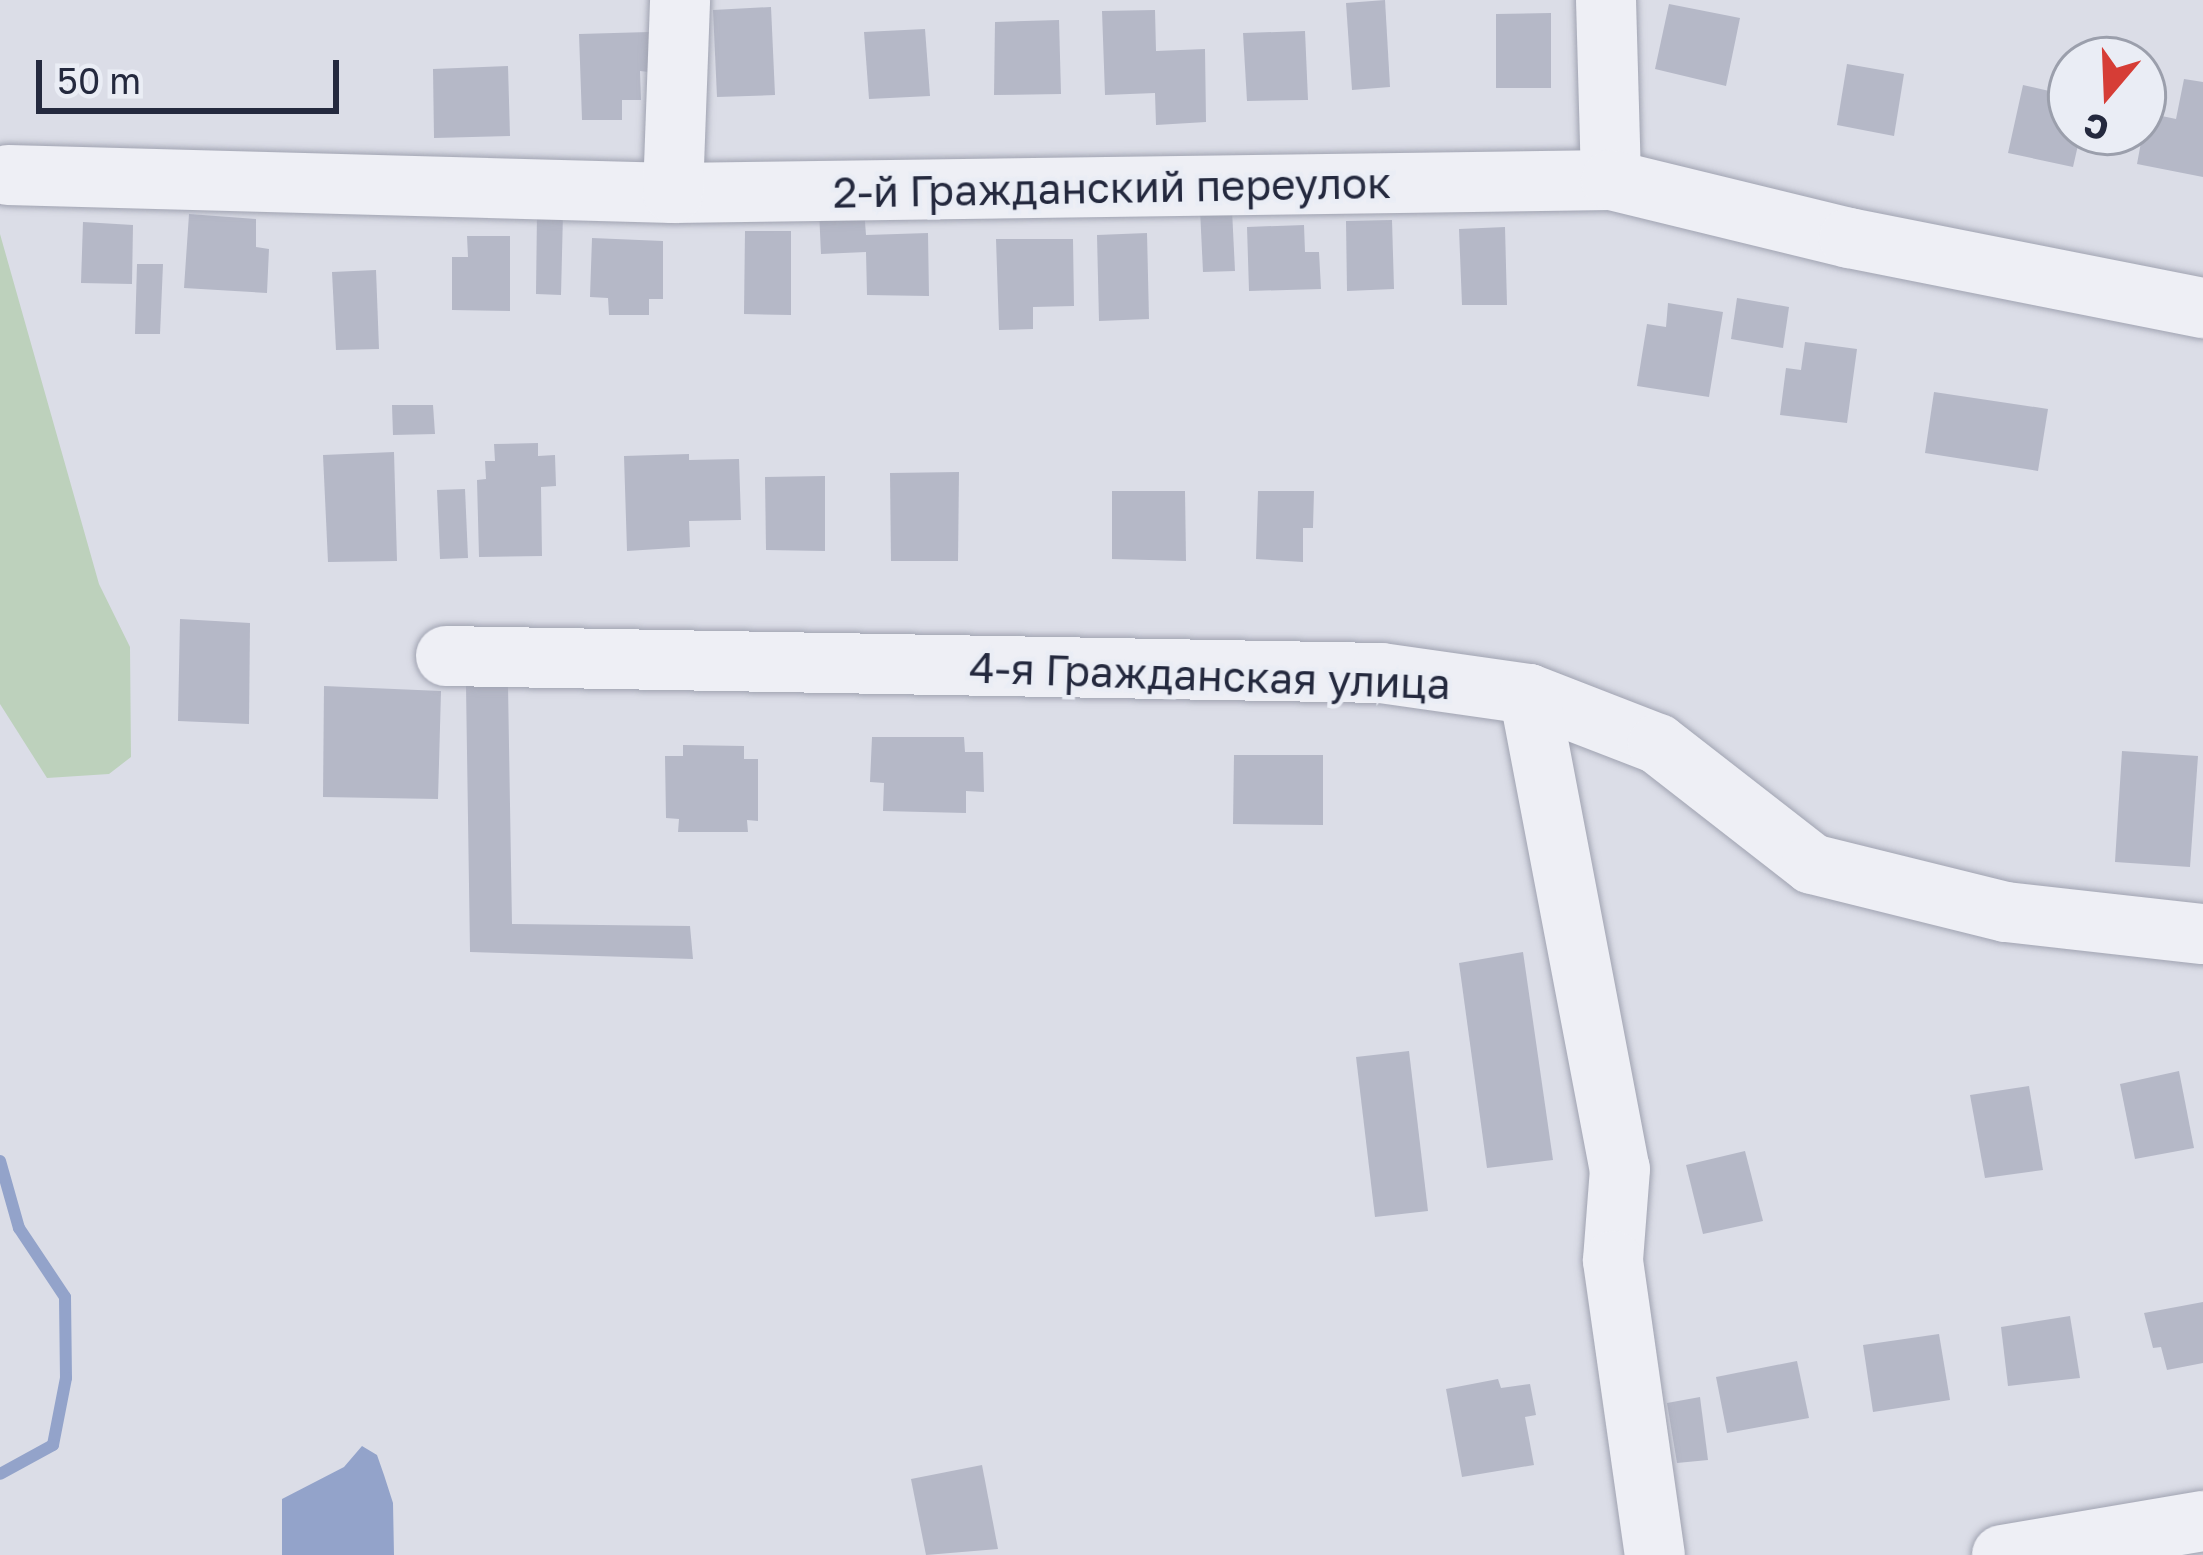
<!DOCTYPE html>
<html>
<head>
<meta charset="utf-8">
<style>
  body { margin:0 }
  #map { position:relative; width:2203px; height:1555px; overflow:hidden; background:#dbdde7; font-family:"Golos Text",sans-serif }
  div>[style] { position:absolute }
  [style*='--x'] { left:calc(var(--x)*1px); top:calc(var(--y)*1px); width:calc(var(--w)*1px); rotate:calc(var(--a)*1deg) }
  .green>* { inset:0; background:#bdd1bc }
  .water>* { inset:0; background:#93a3ca }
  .stream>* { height:12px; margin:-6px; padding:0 6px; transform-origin:6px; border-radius:6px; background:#93a3ca }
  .building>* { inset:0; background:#b5b8c7 }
  .roads { filter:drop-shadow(0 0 3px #a0a3b1) drop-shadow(0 0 3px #a0a3b1) }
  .minor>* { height:60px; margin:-30px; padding:0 30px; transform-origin:30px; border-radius:30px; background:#eeeff5 }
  span { translate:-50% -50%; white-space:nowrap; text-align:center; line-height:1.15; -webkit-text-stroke:9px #eaedf5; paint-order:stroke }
  .street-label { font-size:42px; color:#24293e }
  .north { position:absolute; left:2047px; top:36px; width:120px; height:120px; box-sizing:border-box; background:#eaedf5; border:3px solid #9b9fac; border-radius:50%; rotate:199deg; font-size:33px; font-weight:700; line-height:48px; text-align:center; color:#24293e }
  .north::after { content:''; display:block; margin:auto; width:42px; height:54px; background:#d63d36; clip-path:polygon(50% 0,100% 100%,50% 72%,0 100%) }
  .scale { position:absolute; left:36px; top:60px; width:303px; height:54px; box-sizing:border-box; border:6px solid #24293e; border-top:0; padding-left:15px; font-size:36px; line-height:42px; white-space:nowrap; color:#24293e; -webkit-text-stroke:9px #eaedf5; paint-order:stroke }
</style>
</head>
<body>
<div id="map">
  <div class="green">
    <i style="clip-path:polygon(0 234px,99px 584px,130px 647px,131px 757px,109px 774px,47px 778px,0 704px)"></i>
  </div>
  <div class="water">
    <i style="clip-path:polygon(362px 1446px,377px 1455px,384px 1475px,393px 1503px,394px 1555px,282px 1555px,282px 1499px,344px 1467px)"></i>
  </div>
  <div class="stream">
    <i style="--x:0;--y:1161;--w:70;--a:74.2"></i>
    <i style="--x:19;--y:1228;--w:83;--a:56.3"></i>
    <i style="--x:65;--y:1297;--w:81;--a:89.3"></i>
    <i style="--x:66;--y:1378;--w:68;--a:101"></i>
    <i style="--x:53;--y:1445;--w:60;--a:151.3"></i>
  </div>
  <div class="building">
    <i style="clip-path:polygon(1385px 0,1390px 87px,1352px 90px,1346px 3px)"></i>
    <i style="clip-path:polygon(1669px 4px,1740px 18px,1726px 86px,1655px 69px)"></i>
    <i style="clip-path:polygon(771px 7px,775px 95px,717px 97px,713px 10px)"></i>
    <i style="clip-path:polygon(1155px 10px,1156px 51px,1205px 49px,1206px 122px,1156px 125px,1155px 93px,1105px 95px,1102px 11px)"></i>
    <i style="clip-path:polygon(1551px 13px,1551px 88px,1496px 88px,1496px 14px)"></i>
    <i style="clip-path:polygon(1059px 20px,1061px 94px,994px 95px,995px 22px)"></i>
    <i style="clip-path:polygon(925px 29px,930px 96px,869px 99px,864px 32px)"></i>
    <i style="clip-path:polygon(1305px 31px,1308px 100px,1247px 101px,1243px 33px)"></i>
    <i style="clip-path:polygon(649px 32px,649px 72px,640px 71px,641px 100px,622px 100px,622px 120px,582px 120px,579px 34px)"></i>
    <i style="clip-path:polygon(1847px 64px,1904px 74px,1894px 136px,1837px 125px)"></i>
    <i style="clip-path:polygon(508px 66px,510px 136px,434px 138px,433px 69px)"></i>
    <i style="clip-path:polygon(2184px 79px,2203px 82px,2203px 177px,2137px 164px,2144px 126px,2155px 129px,2157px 115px,2176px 119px)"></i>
    <i style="clip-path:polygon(2023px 85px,2071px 96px,2071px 132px,2081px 132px,2073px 167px,2008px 153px)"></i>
    <i style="clip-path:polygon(864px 209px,866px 235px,928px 233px,929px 296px,867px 295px,866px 252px,821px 254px,819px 211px)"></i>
    <i style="clip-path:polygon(1200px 209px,1232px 210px,1235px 271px,1203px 272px)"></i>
    <i style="clip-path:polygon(537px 213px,563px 213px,561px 295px,536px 294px)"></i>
    <i style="clip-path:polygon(189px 214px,256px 219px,256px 247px,269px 249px,267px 293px,184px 288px)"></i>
    <i style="clip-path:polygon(1392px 220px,1394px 289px,1347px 291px,1346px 221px)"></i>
    <i style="clip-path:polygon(83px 222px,133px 225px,132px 284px,81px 283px)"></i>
    <i style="clip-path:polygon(1304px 225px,1305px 252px,1319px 252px,1321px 289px,1249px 291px,1247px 227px)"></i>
    <i style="clip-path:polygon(1505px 227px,1507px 305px,1462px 305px,1459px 229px)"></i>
    <i style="clip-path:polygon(745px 231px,791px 231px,791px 315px,744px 314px)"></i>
    <i style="clip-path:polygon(1147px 233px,1149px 319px,1099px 321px,1097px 235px)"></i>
    <i style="clip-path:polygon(467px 236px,510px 236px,510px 311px,452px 310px,452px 257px,468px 257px)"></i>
    <i style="clip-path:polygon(592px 238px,663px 241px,663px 299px,649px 299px,649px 315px,609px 315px,608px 298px,590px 297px)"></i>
    <i style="clip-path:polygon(996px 239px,1073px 239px,1074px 306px,1033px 307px,1033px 329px,999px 330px)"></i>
    <i style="clip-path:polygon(137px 264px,163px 264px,160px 334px,135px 334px)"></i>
    <i style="clip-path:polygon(376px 270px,379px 349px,336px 350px,332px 272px)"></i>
    <i style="clip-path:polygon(1737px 298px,1789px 307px,1783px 348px,1731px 339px)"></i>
    <i style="clip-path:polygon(1668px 303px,1723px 312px,1709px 397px,1637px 386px,1647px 324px,1666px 327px)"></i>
    <i style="clip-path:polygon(1805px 342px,1857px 349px,1847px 423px,1780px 415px,1786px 368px,1801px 370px)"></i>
    <i style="clip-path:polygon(1934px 392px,2048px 409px,2038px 471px,1925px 453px)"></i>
    <i style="clip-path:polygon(392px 405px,433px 405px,435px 434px,393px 435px)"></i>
    <i style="clip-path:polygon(538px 443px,538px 456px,555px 455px,556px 486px,541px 487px,542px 556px,479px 557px,477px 480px,486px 479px,485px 461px,495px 461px,494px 444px)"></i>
    <i style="clip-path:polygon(394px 452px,397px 561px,328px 562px,323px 455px)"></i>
    <i style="clip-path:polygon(689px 454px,689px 460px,739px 459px,741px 520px,689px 521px,690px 547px,627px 551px,624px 456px)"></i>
    <i style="clip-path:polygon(959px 472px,958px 561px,891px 561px,890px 473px)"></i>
    <i style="clip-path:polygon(825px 476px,825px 551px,766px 550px,765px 477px)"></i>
    <i style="clip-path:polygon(465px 489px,468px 558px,440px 559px,437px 490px)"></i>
    <i style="clip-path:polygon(1112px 491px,1185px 491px,1186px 561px,1112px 559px)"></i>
    <i style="clip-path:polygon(1258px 491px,1314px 491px,1313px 528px,1303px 528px,1303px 562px,1256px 559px)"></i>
    <i style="clip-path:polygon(180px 619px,250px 623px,249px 724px,178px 721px)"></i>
    <i style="clip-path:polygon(508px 685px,512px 924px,690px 926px,693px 959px,470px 952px,466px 686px)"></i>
    <i style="clip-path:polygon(324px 686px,441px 691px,438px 799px,323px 797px)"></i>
    <i style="clip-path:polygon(872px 737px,964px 737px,965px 752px,983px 752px,984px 792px,966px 791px,966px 813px,883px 811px,884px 783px,870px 782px)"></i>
    <i style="clip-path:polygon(683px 745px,744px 746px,744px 759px,758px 759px,758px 821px,747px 820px,748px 832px,678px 832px,679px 819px,666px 818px,665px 756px,683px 756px)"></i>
    <i style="clip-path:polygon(2122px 751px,2198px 756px,2190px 867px,2115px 862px)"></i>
    <i style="clip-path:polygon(1234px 755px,1323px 755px,1323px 825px,1233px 824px)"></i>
    <i style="clip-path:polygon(1523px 952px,1553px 1160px,1487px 1168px,1459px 963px)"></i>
    <i style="clip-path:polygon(1409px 1051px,1428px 1211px,1375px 1217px,1356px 1057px)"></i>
    <i style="clip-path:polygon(2179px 1071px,2194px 1148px,2135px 1159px,2120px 1084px)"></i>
    <i style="clip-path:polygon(2029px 1086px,2043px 1170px,1985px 1178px,1970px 1095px)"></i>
    <i style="clip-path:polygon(1745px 1151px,1763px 1221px,1703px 1234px,1686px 1165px)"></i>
    <i style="clip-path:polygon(2203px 1302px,2203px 1363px,2167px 1370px,2161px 1347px,2153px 1348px,2144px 1313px)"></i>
    <i style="clip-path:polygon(2070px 1316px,2080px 1378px,2008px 1386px,2001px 1327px)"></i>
    <i style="clip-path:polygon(1939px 1334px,1950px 1400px,1873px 1412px,1863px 1345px)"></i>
    <i style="clip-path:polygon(1797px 1361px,1809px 1418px,1727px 1433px,1716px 1377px)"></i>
    <i style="clip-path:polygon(1498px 1379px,1501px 1388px,1530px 1384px,1536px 1415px,1525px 1417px,1534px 1465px,1462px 1477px,1446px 1389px)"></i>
    <i style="clip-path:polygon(1700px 1397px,1708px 1460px,1677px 1463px,1667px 1403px)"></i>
    <i style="clip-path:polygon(982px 1465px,998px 1549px,926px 1555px,911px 1479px)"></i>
  </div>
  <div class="roads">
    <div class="minor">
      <i style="--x:1606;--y:0;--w:180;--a:88.4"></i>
      <i style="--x:8;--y:175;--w:665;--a:1.55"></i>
      <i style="--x:673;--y:193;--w:938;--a:-0.79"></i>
      <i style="--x:1611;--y:180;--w:245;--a:13.7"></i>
      <i style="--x:1849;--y:238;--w:361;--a:11.2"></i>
      <i style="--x:673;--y:193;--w:193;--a:-87.9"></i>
      <i style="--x:446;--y:656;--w:935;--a:1.04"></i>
      <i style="--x:1381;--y:673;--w:149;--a:8.1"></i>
      <i style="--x:1529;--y:694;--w:138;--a:21.2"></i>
      <i style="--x:1658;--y:744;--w:195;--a:37.9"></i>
      <i style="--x:1812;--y:864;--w:200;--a:13.9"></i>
      <i style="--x:2006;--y:912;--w:198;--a:6.4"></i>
      <i style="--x:1529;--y:694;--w:484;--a:79.2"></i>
      <i style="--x:1620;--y:1169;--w:92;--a:94.4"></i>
      <i style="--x:1613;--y:1261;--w:297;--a:81.9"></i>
      <i style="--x:2002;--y:1555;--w:204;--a:-9.6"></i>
    </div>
  </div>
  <div class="street-label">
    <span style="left:1112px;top:187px;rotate:-1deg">2-й Гражданский переулок</span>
    <span style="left:1210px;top:675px;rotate:2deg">4-я Гражданская улица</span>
  </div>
  <div class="north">С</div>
  <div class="scale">50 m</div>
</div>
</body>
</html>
